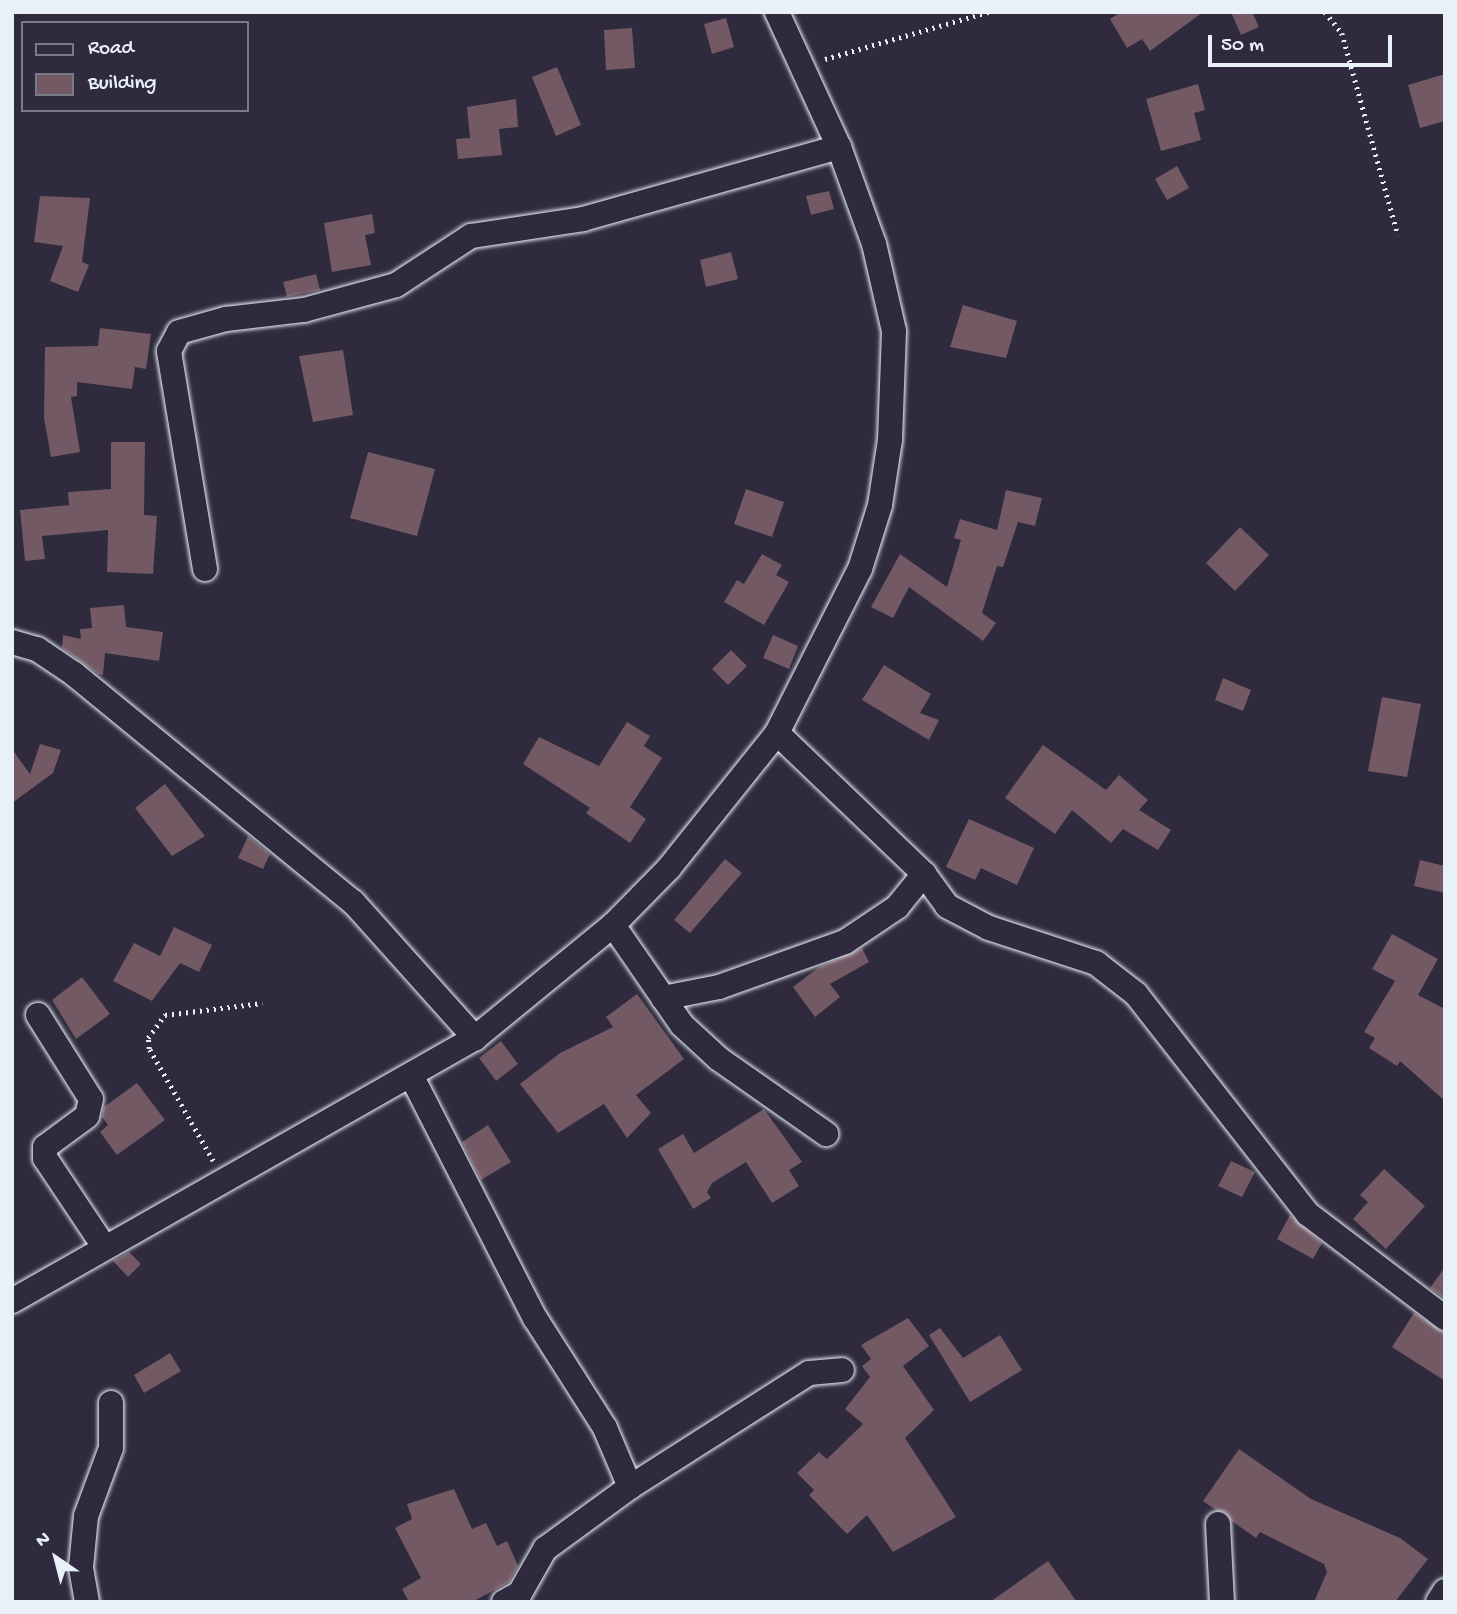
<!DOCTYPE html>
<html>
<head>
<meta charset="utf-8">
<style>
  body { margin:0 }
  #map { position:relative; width:1457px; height:1614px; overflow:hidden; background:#2f2a3d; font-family:"Gochi Hand",sans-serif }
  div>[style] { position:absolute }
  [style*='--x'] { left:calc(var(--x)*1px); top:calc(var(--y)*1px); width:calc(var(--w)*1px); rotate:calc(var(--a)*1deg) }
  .building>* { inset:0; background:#725964 }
  .path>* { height:4.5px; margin-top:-2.25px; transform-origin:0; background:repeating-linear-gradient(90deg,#e8f1f8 0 2px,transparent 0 7px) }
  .roads { filter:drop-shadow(0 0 2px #e8f1f8) drop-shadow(0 0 2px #e8f1f8) }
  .street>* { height:24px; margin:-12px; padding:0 12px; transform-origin:12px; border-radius:12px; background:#2f2a3d }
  span { translate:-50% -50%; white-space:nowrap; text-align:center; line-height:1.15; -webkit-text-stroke:5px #2f2a3d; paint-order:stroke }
  .frame { position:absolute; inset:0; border:14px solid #e8f1f8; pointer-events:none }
  .legend { position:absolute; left:21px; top:21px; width:228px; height:91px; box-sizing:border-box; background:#2f2a3d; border:2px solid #797a88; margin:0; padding:9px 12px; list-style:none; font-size:21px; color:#e8f1f8 }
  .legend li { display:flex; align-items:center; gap:14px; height:35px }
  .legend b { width:35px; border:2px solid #797a88 }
  .north { position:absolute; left:21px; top:1523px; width:70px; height:70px; -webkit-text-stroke:5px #2f2a3d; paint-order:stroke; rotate:325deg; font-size:19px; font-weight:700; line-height:28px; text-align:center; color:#e8f1f8 }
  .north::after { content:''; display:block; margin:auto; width:24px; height:32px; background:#e8f1f8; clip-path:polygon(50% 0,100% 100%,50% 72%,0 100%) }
  .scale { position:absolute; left:1208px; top:35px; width:184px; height:32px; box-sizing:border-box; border:4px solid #e8f1f8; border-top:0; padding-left:9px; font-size:21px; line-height:24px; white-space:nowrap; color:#e8f1f8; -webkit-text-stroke:5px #2f2a3d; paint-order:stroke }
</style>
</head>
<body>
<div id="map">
  <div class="building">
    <i style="clip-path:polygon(1121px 12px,1203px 12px,1150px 51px,1142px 39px,1127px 48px,1110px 19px)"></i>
    <i style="clip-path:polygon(1231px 12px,1252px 12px,1259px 27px,1241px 35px)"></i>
    <i style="clip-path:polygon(726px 18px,734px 47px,712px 54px,704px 24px)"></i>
    <i style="clip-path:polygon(632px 28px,635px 68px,606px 70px,604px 30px)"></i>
    <i style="clip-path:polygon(557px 67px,581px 125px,556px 136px,532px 77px)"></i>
    <i style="clip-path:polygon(1445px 74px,1445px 121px,1420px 128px,1408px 85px)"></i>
    <i style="clip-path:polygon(1198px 84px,1205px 110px,1194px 113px,1201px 140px,1161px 151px,1146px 99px)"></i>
    <i style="clip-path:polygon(516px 99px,518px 127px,499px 129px,502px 155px,458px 159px,456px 139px,470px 138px,467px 107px)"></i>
    <i style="clip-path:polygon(1177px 166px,1189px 188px,1167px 200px,1155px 179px)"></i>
    <i style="clip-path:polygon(829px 191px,834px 209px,811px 215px,806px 196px)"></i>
    <i style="clip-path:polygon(40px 196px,90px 198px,82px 262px,89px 265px,78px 292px,50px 281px,63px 246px,34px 242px)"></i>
    <i style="clip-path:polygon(372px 214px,375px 233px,365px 235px,371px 265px,332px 272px,324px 223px)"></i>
    <i style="clip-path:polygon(731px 252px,738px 279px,706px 287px,700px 260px)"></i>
    <i style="clip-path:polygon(316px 274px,320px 290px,287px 297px,283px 282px)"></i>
    <i style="clip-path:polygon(963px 305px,1017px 321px,1006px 358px,950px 347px)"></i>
    <i style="clip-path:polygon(100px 328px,151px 334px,146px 369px,135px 367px,132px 389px,77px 382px,77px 396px,71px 397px,80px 452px,51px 457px,44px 418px,45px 347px,98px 346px)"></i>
    <i style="clip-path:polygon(343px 350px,353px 415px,313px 422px,299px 356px)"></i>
    <i style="clip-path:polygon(111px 442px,145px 442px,144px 515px,157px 516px,153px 574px,107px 572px,108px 530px,42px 536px,45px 559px,25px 561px,20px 510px,69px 505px,68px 492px,111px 489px)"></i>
    <i style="clip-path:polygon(368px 452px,435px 469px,417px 536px,350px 518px)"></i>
    <i style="clip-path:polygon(746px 489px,784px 502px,772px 537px,734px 524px)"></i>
    <i style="clip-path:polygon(1006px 490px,1042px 498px,1035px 526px,1018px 522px,1003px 567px,997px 566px,982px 613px,996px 623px,983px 641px,909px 587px,893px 618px,871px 607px,900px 554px,947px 587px,961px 540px,954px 538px,960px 519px,997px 530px)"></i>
    <i style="clip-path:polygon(1240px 527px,1269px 555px,1235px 591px,1206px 563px)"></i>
    <i style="clip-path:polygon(762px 554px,782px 565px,776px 575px,789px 582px,764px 625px,724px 602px,737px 580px,744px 584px)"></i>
    <i style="clip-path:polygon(124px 605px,126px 627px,163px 632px,159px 661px,105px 653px,103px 675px,98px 674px,62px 648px,63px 635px,81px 639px,80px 629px,92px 628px,90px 608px)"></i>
    <i style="clip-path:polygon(773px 635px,798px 646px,789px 669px,763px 658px)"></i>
    <i style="clip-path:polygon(731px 650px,747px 666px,728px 685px,712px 669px)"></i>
    <i style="clip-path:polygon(884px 665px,931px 694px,920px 713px,939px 720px,929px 740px,862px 700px)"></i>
    <i style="clip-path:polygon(1223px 678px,1251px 690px,1243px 711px,1215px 700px)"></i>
    <i style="clip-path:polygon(1382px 697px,1421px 704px,1407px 777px,1368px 771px)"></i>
    <i style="clip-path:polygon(627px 722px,650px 736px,644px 746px,662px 758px,630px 807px,646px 819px,630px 843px,586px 813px,590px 808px,523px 764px,539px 737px,599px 766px)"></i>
    <i style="clip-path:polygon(40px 744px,61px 750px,53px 773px,12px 803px,12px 749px,30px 774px)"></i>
    <i style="clip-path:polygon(1043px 745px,1106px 790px,1119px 775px,1148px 800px,1139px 810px,1171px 830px,1158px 850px,1123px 829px,1111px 843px,1072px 810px,1055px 834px,1005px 798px)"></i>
    <i style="clip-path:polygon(165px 784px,205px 836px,172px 856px,135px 808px)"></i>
    <i style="clip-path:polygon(969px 819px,1034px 848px,1017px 885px,981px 868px,975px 880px,946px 867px)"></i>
    <i style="clip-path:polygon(248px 836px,270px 854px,263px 869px,238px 858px)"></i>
    <i style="clip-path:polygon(725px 859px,742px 873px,690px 933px,674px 920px)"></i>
    <i style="clip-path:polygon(1420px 860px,1445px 866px,1445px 893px,1414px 886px)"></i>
    <i style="clip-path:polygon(174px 927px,212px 945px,199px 972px,180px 963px,152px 1001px,113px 981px,134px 943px,160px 956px)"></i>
    <i style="clip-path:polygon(1392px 934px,1438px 959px,1418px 995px,1445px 1009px,1445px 1101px,1400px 1061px,1397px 1066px,1369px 1048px,1375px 1038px,1364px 1032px,1395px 981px,1372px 969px)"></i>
    <i style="clip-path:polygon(862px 948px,869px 962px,830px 984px,840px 997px,815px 1017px,793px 987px,819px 967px)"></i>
    <i style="clip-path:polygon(82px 977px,110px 1014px,76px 1039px,52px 1000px)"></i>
    <i style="clip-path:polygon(637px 994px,684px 1059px,636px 1095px,651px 1113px,627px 1138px,604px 1104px,558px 1133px,520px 1084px,560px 1053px,613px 1027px,606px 1017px)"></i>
    <i style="clip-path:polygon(501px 1041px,518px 1064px,496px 1081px,479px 1058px)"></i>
    <i style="clip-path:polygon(137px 1083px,165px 1120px,117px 1155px,100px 1132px,108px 1125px,102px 1117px,104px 1107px)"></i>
    <i style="clip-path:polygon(764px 1109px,802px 1162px,789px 1170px,799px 1186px,772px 1203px,746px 1162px,712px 1183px,707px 1192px,711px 1198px,693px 1209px,658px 1149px,683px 1134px,694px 1153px)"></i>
    <i style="clip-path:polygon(488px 1125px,511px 1162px,481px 1180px,462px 1142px)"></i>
    <i style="clip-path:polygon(1231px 1161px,1255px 1172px,1242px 1197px,1218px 1186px)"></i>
    <i style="clip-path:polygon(1384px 1169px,1425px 1206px,1386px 1249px,1353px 1219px,1368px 1202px,1360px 1195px)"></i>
    <i style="clip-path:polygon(1290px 1215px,1322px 1243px,1313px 1259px,1277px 1239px)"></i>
    <i style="clip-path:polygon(129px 1252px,141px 1264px,128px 1277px,113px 1261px)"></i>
    <i style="clip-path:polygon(1445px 1267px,1445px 1299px,1430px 1288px)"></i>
    <i style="clip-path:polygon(1414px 1313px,1445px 1333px,1445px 1381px,1392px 1347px)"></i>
    <i style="clip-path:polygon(908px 1318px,929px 1346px,903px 1366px,934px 1410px,905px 1438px,956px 1517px,893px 1552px,867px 1515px,847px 1534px,809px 1495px,814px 1490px,797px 1473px,819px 1452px,827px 1459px,863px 1424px,845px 1409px,870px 1377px,862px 1366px,871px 1359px,861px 1345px)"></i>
    <i style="clip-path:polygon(940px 1328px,963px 1358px,1000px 1335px,1022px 1370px,970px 1402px,929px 1335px)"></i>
    <i style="clip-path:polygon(170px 1353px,181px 1371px,144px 1393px,134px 1375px)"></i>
    <i style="clip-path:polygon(1239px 1449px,1311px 1499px,1400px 1538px,1428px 1559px,1395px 1602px,1314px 1602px,1327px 1572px,1324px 1564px,1260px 1532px,1256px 1538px,1203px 1501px)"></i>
    <i style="clip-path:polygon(454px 1489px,472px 1529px,486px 1523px,497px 1546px,507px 1541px,518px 1566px,509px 1582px,472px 1602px,409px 1602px,402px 1589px,421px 1578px,395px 1528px,412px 1519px,407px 1504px)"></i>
    <i style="clip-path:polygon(1048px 1561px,1077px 1602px,990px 1602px)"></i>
  </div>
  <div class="path">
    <i style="--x:1325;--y:12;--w:27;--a:51"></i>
    <i style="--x:1342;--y:33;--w:210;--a:74.5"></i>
    <i style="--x:825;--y:59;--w:170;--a:-16.1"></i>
    <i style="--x:213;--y:1161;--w:129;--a:-119.7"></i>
    <i style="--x:149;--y:1049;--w:11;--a:-95"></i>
    <i style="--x:148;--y:1038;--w:29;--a:-54"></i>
    <i style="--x:165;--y:1015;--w:98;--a:-7.1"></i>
  </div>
  <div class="roads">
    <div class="street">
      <i style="--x:205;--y:569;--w:221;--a:-99.4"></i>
      <i style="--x:169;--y:351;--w:21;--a:-62"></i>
      <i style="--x:179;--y:332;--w:49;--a:-15.5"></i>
      <i style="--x:226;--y:319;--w:79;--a:-6.6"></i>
      <i style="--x:304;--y:310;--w:95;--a:-15.2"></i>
      <i style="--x:396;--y:285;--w:90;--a:-33.2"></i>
      <i style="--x:471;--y:236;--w:113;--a:-8.6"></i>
      <i style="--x:583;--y:219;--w:266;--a:-15.7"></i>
      <i style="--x:12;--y:642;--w:26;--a:16"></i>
      <i style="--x:37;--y:649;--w:45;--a:34"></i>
      <i style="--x:74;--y:674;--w:360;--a:39.3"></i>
      <i style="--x:353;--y:902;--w:183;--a:48.1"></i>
      <i style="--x:777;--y:733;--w:204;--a:43.8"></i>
      <i style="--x:924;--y:874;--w:39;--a:54"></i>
      <i style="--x:947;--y:906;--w:47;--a:27.6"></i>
      <i style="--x:989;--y:928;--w:113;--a:18.1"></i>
      <i style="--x:1096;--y:963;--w:51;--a:37.8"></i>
      <i style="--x:1136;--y:994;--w:279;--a:52"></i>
      <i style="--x:1308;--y:1214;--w:172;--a:37.2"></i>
      <i style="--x:613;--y:925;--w:121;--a:55.4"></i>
      <i style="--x:682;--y:1025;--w:50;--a:42.6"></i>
      <i style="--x:719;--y:1059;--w:131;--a:35"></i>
      <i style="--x:663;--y:998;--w:57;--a:-11.1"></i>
      <i style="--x:719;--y:987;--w:134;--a:-19.7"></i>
      <i style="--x:845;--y:942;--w:63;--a:-33.9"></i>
      <i style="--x:897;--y:907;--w:43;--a:-50.7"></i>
      <i style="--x:38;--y:1015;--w:99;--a:57.8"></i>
      <i style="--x:91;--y:1099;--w:17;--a:103"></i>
      <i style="--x:87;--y:1116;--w:52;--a:143.6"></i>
      <i style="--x:45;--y:1147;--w:11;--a:90"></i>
      <i style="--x:45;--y:1158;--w:105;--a:56.3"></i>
      <i style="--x:412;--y:1077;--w:271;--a:63"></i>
      <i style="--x:535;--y:1318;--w:130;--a:57.5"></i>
      <i style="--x:605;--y:1428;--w:64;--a:67"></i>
      <i style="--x:12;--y:1301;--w:532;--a:-29.6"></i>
      <i style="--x:475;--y:1038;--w:178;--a:-39.3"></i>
      <i style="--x:613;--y:925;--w:80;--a:-45.5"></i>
      <i style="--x:669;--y:868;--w:173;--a:-51.3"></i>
      <i style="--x:777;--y:733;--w:184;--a:-63.2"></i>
      <i style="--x:860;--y:569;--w:67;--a:-72.6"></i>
      <i style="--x:880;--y:505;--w:66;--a:-81.3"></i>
      <i style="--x:890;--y:440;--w:109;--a:-87.9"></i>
      <i style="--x:894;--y:331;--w:89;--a:-102.9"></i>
      <i style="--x:874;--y:244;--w:103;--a:-109.8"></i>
      <i style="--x:839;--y:147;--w:149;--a:-114.7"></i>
      <i style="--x:1218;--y:1524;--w:78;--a:87.1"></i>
      <i style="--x:87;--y:1602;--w:36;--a:-100"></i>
      <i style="--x:81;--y:1567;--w:51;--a:-84.4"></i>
      <i style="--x:86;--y:1516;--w:72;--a:-69.8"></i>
      <i style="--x:111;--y:1448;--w:45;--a:-90"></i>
      <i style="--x:504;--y:1602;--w:18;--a:-29"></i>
      <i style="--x:520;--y:1593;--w:51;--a:-60.4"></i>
      <i style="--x:545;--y:1549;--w:105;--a:-36.1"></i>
      <i style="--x:630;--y:1487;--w:212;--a:-32.5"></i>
      <i style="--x:809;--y:1373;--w:33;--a:-5"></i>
      <i style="--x:1438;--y:1602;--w:13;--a:-58"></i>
    </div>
  </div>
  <div class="frame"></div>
  <ul class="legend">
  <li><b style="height:9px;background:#2f2a3d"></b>Road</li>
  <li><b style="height:19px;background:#725964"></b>Building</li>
  </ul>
  <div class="north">N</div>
  <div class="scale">50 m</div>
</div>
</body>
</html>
